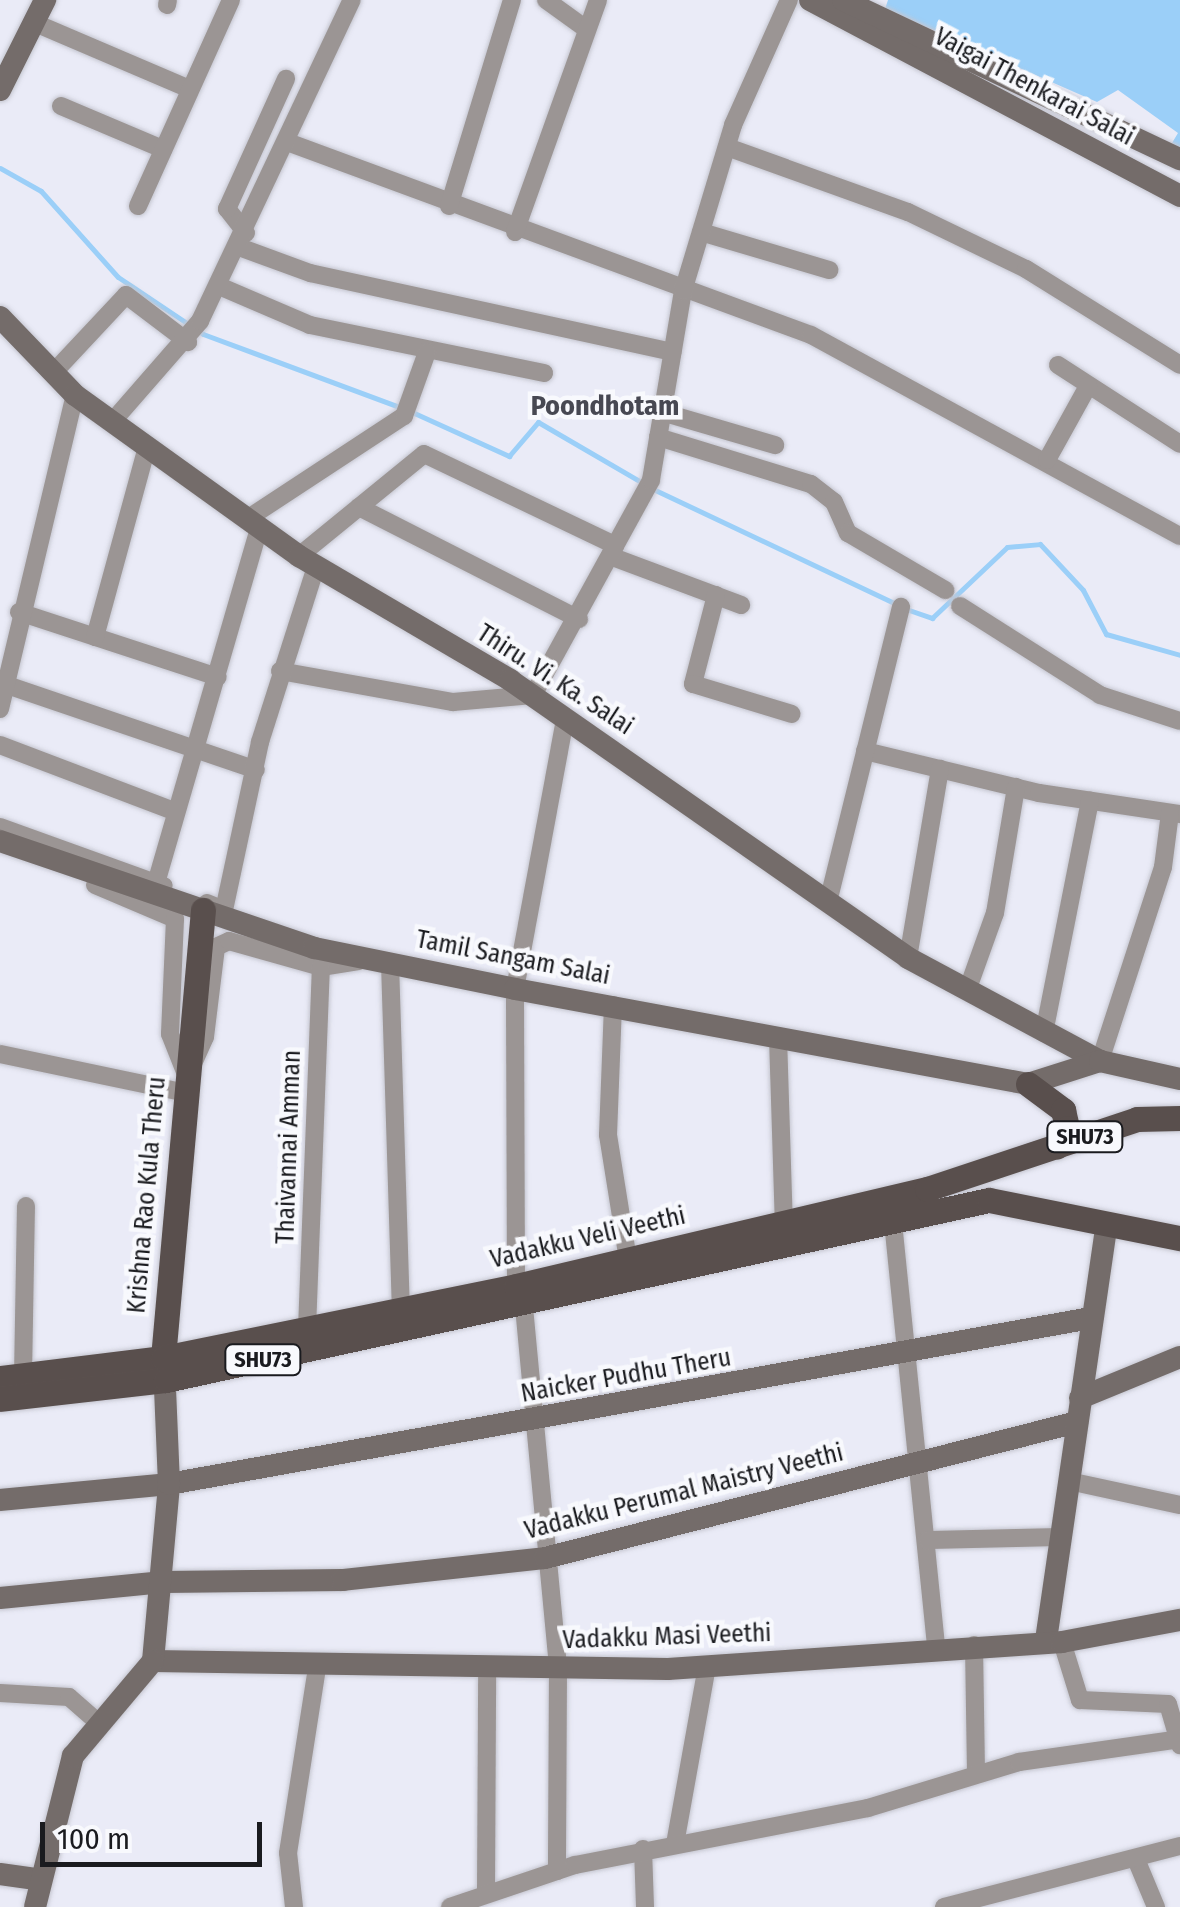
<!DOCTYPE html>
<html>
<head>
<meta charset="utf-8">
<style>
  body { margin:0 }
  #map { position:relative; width:1180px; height:1907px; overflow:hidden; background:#eaebf7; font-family:"Fira Sans Condensed",sans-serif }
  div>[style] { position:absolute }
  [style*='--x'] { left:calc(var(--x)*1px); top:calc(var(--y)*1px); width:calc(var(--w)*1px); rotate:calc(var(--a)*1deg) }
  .water>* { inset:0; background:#9bcff8 }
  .stream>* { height:5px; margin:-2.5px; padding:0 2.5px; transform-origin:2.5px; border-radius:2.5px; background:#9bcff8 }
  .roads { filter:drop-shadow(0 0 2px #c5c6d0) drop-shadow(0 0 2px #c5c6d0) }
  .street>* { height:18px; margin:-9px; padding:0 9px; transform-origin:9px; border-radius:9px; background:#9b9594 }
  .secondary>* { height:22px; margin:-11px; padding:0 11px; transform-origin:11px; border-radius:11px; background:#746c6a }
  .primary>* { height:25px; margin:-12.5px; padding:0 12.5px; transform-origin:12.5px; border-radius:12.5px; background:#594f4d }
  span { translate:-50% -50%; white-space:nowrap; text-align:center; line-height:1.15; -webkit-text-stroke:9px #f8f9fd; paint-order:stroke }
  .shield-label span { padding:2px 8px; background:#f8f9fd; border:2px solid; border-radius:8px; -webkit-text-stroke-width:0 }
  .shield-label { font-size:22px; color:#1a1b1f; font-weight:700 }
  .street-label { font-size:25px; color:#1a1b1f }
  .neighbourhood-label { font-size:28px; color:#474852; font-weight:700 }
  .scale { position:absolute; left:40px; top:1822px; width:222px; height:45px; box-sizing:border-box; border:5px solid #1a1b1f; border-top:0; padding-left:12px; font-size:30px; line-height:35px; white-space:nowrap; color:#1a1b1f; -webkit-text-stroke:8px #f8f9fd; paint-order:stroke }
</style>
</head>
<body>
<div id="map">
  <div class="water">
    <i style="clip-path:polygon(888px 0,1180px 0,1180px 148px,1172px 143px,1178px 133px,1118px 90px,1097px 102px,885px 9px)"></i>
  </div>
  <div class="stream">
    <i style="--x:0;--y:168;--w:47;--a:29.3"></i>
    <i style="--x:41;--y:191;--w:115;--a:48.2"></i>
    <i style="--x:118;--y:277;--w:102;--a:33.8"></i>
    <i style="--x:203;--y:334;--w:212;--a:20.4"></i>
    <i style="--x:412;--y:412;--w:107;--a:24.4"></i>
    <i style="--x:509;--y:456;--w:45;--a:-49.5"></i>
    <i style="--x:538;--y:422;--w:121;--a:30.2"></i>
    <i style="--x:653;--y:489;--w:269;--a:25.3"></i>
    <i style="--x:906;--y:609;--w:28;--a:19"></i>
    <i style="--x:932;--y:618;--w:103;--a:-43.4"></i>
    <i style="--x:1007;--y:547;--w:33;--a:-5"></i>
    <i style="--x:1040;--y:544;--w:63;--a:46.9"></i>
    <i style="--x:1083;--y:590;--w:50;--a:62.4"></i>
    <i style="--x:1106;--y:634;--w:77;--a:15.8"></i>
  </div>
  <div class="roads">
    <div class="street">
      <i style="--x:546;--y:0;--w:44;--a:35.8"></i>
      <i style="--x:167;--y:5;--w:5;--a:-79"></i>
      <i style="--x:35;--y:23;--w:168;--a:23.1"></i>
      <i style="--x:61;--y:106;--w:111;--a:22.9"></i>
      <i style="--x:290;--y:143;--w:555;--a:20.23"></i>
      <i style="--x:811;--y:335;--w:420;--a:28.6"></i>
      <i style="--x:727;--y:147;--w:192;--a:19.8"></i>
      <i style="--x:908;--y:212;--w:131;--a:25.8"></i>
      <i style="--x:1026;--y:269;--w:181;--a:31.9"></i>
      <i style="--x:138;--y:206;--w:226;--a:-65.7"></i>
      <i style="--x:449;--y:206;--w:215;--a:-73"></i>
      <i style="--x:515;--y:232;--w:246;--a:-70.3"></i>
      <i style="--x:701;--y:232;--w:134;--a:16.5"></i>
      <i style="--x:246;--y:233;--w:31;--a:-128"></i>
      <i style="--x:227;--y:209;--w:143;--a:-65.6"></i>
      <i style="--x:239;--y:247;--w:76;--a:20.1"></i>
      <i style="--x:310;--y:273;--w:371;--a:12.3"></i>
      <i style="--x:219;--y:286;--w:99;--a:23.2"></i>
      <i style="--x:310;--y:325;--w:239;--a:11.6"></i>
      <i style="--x:1058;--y:365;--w:145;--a:32.9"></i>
      <i style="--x:54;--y:372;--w:105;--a:-46.9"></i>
      <i style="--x:126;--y:295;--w:78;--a:37.2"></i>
      <i style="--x:662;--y:412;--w:118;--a:16.3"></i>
      <i style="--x:112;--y:422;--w:134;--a:-48.9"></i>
      <i style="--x:200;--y:321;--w:355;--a:-64.7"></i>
      <i style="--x:658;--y:437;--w:160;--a:17.1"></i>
      <i style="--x:811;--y:484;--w:29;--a:38"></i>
      <i style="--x:834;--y:502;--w:34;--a:66"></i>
      <i style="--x:848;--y:533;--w:113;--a:30.4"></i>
      <i style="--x:1047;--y:460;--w:85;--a:-61"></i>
      <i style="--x:359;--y:507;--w:247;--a:27"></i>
      <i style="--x:247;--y:519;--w:188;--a:-33.3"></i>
      <i style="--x:404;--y:416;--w:68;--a:-70.2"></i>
      <i style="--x:299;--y:556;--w:161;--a:-39.2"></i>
      <i style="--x:424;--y:454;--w:212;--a:25.5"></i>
      <i style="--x:610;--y:556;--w:140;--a:20.5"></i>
      <i style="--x:716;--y:595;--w:92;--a:104.5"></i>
      <i style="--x:693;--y:684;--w:103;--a:16.9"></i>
      <i style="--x:960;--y:606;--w:166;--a:32.4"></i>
      <i style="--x:1100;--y:695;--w:84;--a:18"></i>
      <i style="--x:19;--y:612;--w:209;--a:18.1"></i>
      <i style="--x:95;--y:637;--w:197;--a:-74.7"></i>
      <i style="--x:280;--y:671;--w:176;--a:10.2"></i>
      <i style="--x:453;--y:702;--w:80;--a:-5"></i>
      <i style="--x:533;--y:695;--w:245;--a:-61.2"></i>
      <i style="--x:651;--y:480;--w:192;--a:-80.4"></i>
      <i style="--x:683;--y:291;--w:173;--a:-73.2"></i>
      <i style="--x:733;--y:125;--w:137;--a:-65.9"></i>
      <i style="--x:4;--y:684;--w:266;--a:18.8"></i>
      <i style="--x:0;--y:709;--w:323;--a:-76.6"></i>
      <i style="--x:0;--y:745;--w:188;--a:20.8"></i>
      <i style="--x:865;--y:751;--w:179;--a:13.6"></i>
      <i style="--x:1039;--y:793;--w:143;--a:8.5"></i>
      <i style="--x:0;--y:827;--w:174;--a:19.8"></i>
      <i style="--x:156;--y:883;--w:370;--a:-73.8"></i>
      <i style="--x:95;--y:885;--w:87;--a:23"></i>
      <i style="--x:175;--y:919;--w:115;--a:92.5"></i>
      <i style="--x:170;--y:1034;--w:46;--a:68.4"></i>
      <i style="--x:187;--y:1077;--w:44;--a:-65.8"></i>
      <i style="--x:205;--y:1037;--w:91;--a:-83"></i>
      <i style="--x:216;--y:947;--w:14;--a:-25"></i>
      <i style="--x:229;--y:941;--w:96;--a:15.8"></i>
      <i style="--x:321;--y:967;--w:38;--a:-9"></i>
      <i style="--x:829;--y:898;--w:300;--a:-76.1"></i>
      <i style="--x:207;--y:903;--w:18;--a:22"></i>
      <i style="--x:224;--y:910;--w:172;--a:-77.9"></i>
      <i style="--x:260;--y:742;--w:185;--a:-72.3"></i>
      <i style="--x:908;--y:958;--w:192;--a:-80.4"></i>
      <i style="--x:390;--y:963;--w:347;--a:88.2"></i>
      <i style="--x:967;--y:991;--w:83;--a:-70.3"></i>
      <i style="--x:995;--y:913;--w:128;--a:-80.5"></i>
      <i style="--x:613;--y:1005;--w:130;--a:92.2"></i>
      <i style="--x:608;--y:1135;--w:127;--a:80.9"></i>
      <i style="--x:1044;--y:1033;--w:237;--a:-78.8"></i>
      <i style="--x:778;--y:1037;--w:186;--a:88.2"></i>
      <i style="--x:0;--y:1054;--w:190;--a:11.8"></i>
      <i style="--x:1100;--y:1061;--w:204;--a:-72"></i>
      <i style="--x:1163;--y:867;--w:54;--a:-82.6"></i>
      <i style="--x:893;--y:1222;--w:428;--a:84.2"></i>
      <i style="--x:516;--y:1286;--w:297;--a:-90.2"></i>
      <i style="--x:515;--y:989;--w:276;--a:-79.5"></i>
      <i style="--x:524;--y:1307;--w:363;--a:84.6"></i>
      <i style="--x:558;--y:1668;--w:203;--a:90.3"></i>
      <i style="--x:307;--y:1329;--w:362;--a:-87.8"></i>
      <i style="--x:23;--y:1376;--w:170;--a:-89"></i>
      <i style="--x:1069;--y:1481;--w:114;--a:12.2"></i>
      <i style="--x:928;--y:1540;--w:133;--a:-1.3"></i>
      <i style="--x:1062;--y:1642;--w:61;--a:72.8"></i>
      <i style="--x:1080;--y:1700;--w:88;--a:2.6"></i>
      <i style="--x:1168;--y:1704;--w:43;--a:73.7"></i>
      <i style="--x:974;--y:1645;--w:129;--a:89.1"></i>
      <i style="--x:0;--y:1693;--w:69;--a:3.3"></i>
      <i style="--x:69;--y:1697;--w:41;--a:41.1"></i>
      <i style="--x:675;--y:1844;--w:181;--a:-79.8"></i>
      <i style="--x:643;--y:1849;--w:58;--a:88"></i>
      <i style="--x:1138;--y:1864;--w:47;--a:67.3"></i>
      <i style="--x:486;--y:1893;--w:221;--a:-89.7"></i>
      <i style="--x:294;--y:1907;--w:54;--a:-96.3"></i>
      <i style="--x:288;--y:1853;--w:188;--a:-81.1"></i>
      <i style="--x:450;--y:1907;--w:132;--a:-18.6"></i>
      <i style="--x:575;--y:1865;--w:298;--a:-11"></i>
      <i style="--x:868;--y:1808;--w:158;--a:-16.9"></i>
      <i style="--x:1019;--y:1762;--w:163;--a:-8.1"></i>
      <i style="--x:944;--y:1907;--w:244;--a:-14.5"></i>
    </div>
    <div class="secondary">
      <i style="--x:810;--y:0;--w:419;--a:27.9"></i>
      <i style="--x:843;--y:0;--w:373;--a:25.3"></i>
      <i style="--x:0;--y:90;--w:101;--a:-63.4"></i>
      <i style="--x:0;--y:317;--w:108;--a:46.1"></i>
      <i style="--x:75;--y:395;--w:276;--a:35.7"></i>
      <i style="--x:299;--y:556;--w:245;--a:30.4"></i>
      <i style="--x:510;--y:680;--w:485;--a:34.9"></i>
      <i style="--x:908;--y:958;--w:218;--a:28.2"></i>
      <i style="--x:0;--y:841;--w:332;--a:18.8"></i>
      <i style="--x:314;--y:948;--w:205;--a:11.5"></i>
      <i style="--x:515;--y:989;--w:522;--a:10.49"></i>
      <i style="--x:1028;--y:1084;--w:76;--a:-17.7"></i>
      <i style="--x:1100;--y:1061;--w:82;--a:12.7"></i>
      <i style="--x:1080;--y:1398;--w:108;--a:-22.3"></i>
      <i style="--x:0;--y:1500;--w:170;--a:-5.4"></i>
      <i style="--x:169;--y:1484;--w:937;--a:-10.21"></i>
      <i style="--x:0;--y:1598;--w:164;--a:-5.6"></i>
      <i style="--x:163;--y:1582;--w:180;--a:-0.6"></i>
      <i style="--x:343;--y:1580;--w:203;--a:-6.2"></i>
      <i style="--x:545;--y:1558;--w:549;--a:-14.34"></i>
      <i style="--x:1046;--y:1640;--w:421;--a:-81.7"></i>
      <i style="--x:153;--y:1661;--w:515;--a:0.89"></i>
      <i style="--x:668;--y:1669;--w:395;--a:-3.9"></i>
      <i style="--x:1062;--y:1642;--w:120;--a:-10.6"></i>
      <i style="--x:153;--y:1661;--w:178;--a:-84.8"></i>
      <i style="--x:169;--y:1484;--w:118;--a:-92.4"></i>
      <i style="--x:0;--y:1874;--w:36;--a:8"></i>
      <i style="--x:35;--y:1907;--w:156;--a:-75.9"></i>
      <i style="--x:73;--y:1756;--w:124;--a:-49.9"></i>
    </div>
    <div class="primary">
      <i style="--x:1028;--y:1084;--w:44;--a:36.6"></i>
      <i style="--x:1063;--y:1110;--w:18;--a:77"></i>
      <i style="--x:1067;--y:1128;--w:21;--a:119"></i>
      <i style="--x:163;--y:1358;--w:450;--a:-84.9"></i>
      <i style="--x:0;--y:1378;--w:164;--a:-7"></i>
      <i style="--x:163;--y:1358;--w:360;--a:-11.5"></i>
      <i style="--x:516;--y:1286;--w:422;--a:-13.3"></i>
      <i style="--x:927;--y:1189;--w:221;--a:-18.4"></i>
      <i style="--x:1137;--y:1119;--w:43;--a:-1.3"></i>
      <i style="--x:0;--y:1399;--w:167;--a:-6.5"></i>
      <i style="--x:166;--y:1380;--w:842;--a:-12.34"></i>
      <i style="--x:989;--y:1200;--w:195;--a:11.3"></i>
    </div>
  </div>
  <div class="shield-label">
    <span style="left:1085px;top:1137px">SHU73</span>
    <span style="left:263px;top:1360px">SHU73</span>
  </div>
  <div class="street-label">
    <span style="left:1034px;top:87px;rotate:28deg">Vaigai Thenkarai Salai</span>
    <span style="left:555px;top:680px;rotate:33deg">Thiru. Vi. Ka. Salai</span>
    <span style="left:513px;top:958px;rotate:11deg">Tamil Sangam Salai</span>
    <span style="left:289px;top:1147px;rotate:-88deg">Thaivannai Amman</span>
    <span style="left:147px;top:1195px;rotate:-85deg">Krishna Rao Kula Theru</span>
    <span style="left:588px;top:1238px;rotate:-13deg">Vadakku Veli Veethi</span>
    <span style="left:626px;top:1376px;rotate:-10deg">Naicker Pudhu Theru</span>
    <span style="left:684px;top:1492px;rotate:-14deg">Vadakku Perumal Maistry Veethi</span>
    <span style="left:667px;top:1637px;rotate:-2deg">Vadakku Masi Veethi</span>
  </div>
  <div class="neighbourhood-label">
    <span style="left:605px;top:406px">Poondhotam</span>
  </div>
  <div class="scale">100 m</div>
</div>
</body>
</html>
